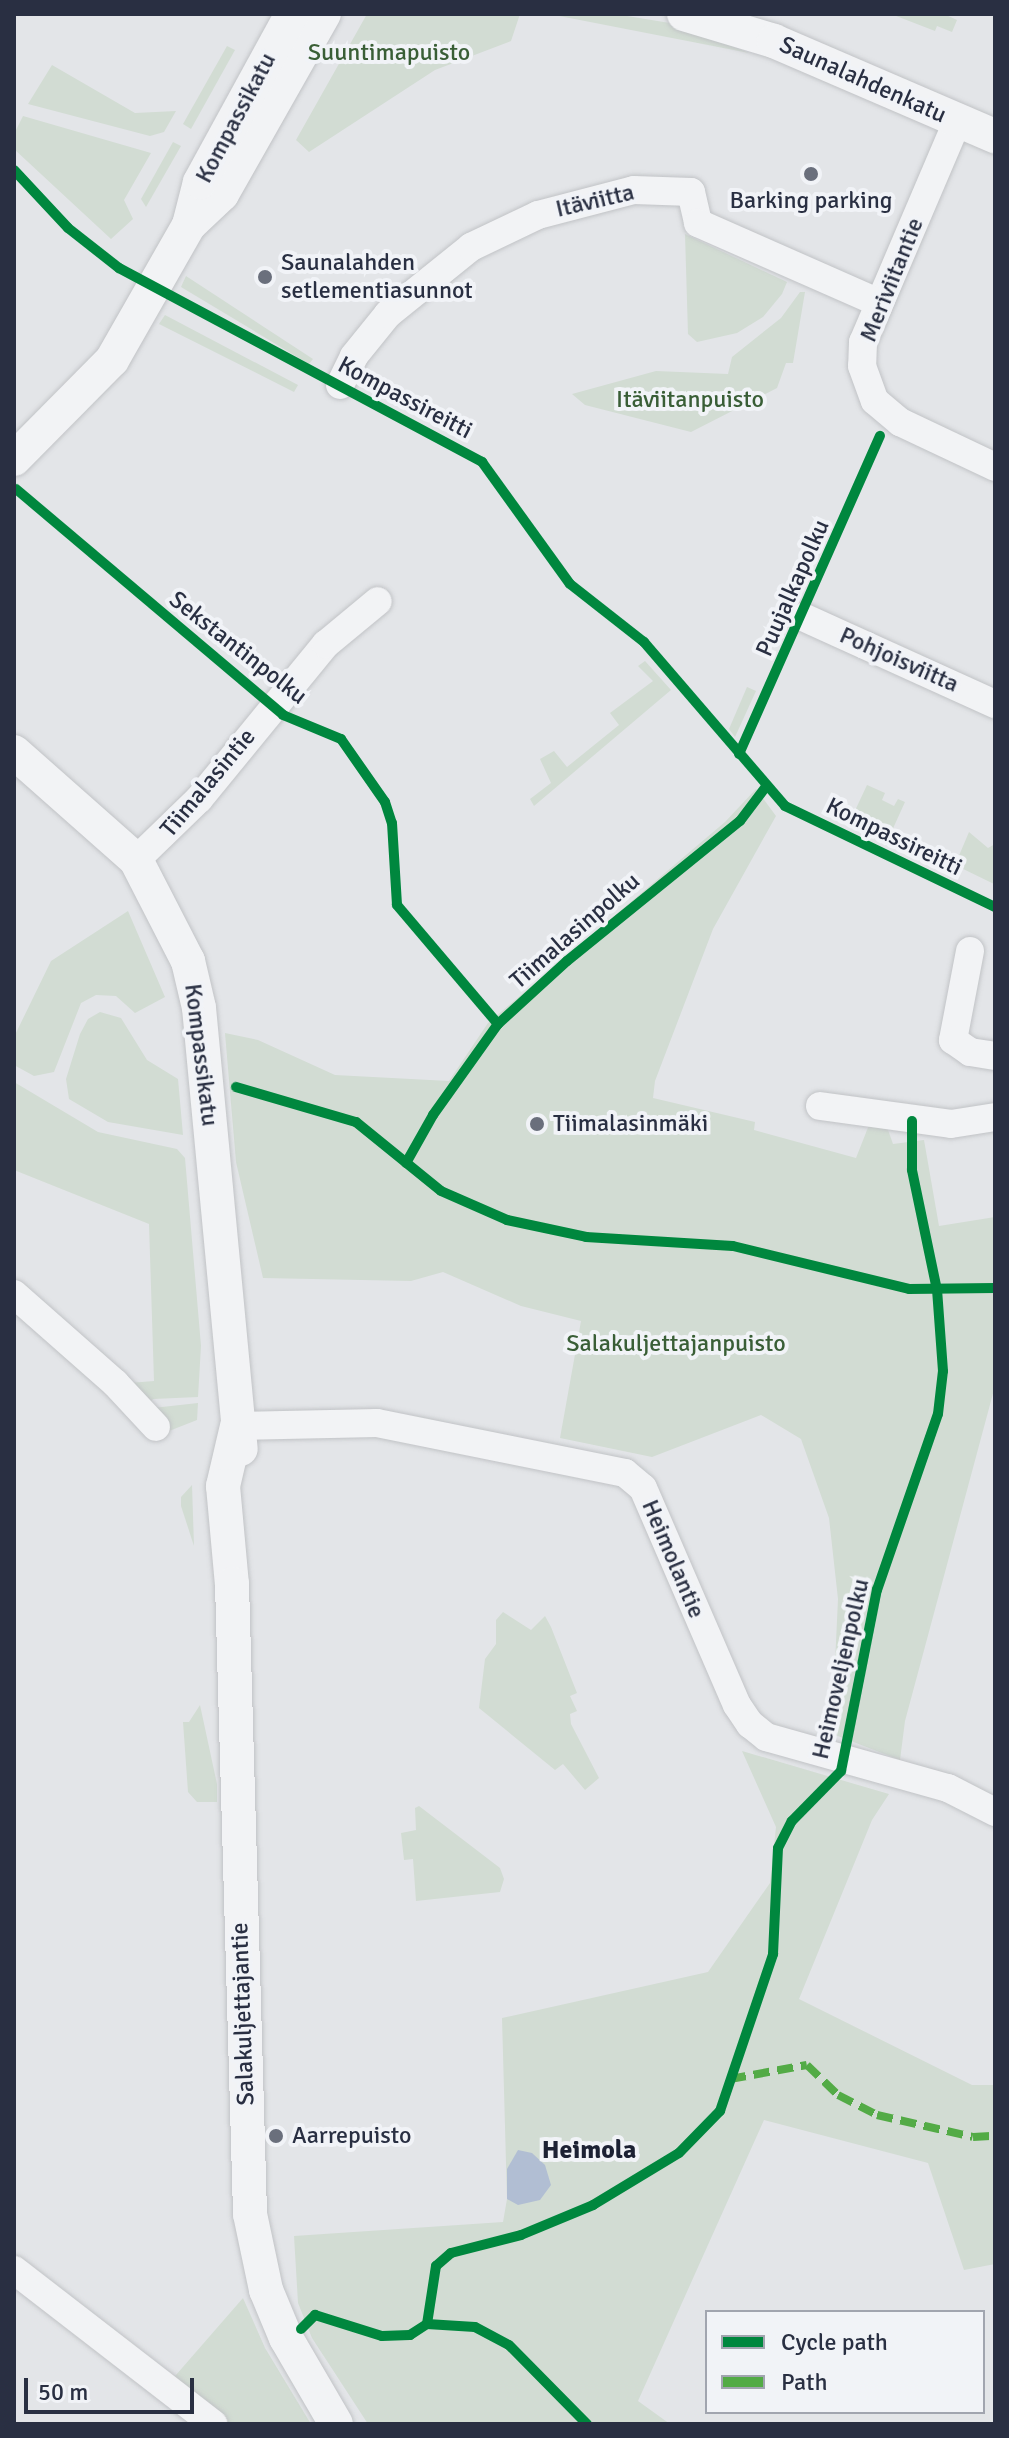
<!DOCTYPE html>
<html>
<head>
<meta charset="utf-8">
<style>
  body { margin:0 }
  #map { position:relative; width:1009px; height:2438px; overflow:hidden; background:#e3e5e8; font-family:Signika,sans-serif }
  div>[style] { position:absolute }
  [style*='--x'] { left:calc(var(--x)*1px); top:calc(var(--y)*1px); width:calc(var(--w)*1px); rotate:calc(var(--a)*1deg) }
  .green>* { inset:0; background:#d2dcd3 }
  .water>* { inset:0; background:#b1bed3 }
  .roads { filter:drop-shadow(0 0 2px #c1c3c6) drop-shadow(0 0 2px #c1c3c6) }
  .minor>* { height:28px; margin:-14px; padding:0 14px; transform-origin:14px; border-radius:14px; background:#f2f3f5 }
  .tertiary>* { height:34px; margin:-17px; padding:0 17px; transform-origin:17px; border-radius:17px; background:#f2f3f5 }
  .quiet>* { height:8px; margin-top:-4px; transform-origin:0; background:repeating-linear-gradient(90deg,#53ab46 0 16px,transparent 0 24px) }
  .cycleway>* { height:10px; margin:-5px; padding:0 5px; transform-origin:5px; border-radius:5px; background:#00873e }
  .dots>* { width:22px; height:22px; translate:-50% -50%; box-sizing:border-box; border:4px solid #f1f3f7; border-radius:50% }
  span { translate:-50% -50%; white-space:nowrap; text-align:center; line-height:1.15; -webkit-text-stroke:8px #f1f3f7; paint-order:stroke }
  .park-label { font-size:24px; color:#395e36 }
  .street-label { font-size:24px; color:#292f42 }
  .poi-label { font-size:24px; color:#292f42 }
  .left { translate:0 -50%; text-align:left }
  .neighbourhood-label { font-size:26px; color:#1c2133; font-weight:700 }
  .frame { position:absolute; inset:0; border:16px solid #292f42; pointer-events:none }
  .legend { position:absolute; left:705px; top:2310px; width:280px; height:104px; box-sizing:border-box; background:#f1f3f7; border:2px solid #a1a5af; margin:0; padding:10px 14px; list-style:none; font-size:24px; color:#292f42 }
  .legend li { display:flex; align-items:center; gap:16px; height:40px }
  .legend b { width:40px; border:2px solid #a1a5af }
  .scale { position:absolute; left:24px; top:2378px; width:170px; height:36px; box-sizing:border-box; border:4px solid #292f42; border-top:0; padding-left:10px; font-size:24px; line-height:28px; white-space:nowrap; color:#292f42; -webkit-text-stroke:6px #f1f3f7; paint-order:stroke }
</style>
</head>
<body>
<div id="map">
  <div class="green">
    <i style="clip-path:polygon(367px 14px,520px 14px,511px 41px,435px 70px,309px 152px,296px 140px)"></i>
    <i style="clip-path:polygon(549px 14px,615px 14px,682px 25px,749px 53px)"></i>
    <i style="clip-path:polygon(891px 14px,944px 14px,957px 20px,952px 32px,937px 26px,935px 31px)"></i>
    <i style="clip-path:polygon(227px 46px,235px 50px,191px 129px,183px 124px)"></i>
    <i style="clip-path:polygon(52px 65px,135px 113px,176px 111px,164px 132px,150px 136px,28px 104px)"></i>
    <i style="clip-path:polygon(23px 116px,151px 153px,124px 200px,133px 219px,111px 239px,14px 149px,14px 134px)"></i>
    <i style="clip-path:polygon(173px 142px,181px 146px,146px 207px,141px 199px)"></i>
    <i style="clip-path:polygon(685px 234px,787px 282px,782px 294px,763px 317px,737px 333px,697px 342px,688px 334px)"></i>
    <i style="clip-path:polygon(186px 276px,313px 359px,309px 364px,181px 287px)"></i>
    <i style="clip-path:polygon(800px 292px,805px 292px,793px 363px,786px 363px,777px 388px,691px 432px,585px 405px,572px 394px,656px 371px,728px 374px,732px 357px,781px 318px)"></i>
    <i style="clip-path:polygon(165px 315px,298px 385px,294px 392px,159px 324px)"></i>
    <i style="clip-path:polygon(645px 661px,671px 690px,534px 806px,530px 799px,551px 783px,540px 759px,554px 751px,567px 767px,619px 725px,610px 713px,653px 681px,638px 666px)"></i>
    <i style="clip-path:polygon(747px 687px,756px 691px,735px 737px,729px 729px)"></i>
    <i style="clip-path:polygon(867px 785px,885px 793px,882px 800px,894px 806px,898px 799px,905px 802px,890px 835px,852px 817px)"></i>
    <i style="clip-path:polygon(756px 789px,776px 816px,713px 929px,655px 1081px,653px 1098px,755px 1122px,754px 1130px,856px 1158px,869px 1125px,887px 1127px,893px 1144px,924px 1140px,939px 1226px,995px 1217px,995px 1386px,905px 1721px,900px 1760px,825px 1731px,833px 1706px,838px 1599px,829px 1518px,801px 1439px,761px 1415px,652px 1457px,560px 1438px,581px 1321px,521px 1306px,443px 1272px,411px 1281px,263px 1278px,236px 1162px,225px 1033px,258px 1040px,335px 1075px,449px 1081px,488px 1023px,725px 822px)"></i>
    <i style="clip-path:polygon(969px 832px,988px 848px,995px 844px,994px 884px,955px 865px)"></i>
    <i style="clip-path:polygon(128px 911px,165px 997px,135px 1013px,116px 996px,96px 995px,81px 1003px,54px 1072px,34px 1076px,14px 1065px,14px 1037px,51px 961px)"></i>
    <i style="clip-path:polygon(100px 1012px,121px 1018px,147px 1060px,178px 1079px,183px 1135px,108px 1122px,69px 1099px,66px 1079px,80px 1034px,88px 1019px)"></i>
    <i style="clip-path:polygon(14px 1082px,98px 1132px,177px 1149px,185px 1158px,201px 1346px,198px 1397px,153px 1399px,149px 1404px,129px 1383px,154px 1381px,149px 1224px,14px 1170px)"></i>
    <i style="clip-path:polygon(198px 1403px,197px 1420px,169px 1431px,153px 1408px)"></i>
    <i style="clip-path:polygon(192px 1485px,194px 1546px,181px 1506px,181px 1497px)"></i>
    <i style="clip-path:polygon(503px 1612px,531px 1630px,545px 1616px,551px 1627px,577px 1693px,570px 1696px,577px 1711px,570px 1714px,571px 1724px,599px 1778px,585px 1790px,563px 1764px,555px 1770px,479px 1708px,485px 1659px,496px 1644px,496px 1620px)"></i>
    <i style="clip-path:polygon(200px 1705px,217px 1784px,217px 1802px,197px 1802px,188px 1792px,183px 1722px,189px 1722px)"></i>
    <i style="clip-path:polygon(742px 1751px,889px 1794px,872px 1820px,799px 1999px,972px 2085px,995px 2085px,995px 2264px,964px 2270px,928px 2163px,764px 2120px,638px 2401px,670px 2424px,368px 2424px,312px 2338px,298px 2303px,294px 2236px,503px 2222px,507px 2199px,502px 2018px,708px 1972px,770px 1883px,776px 1827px)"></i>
    <i style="clip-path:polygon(419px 1806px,500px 1868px,504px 1879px,500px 1892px,416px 1901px,413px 1859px,404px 1860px,401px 1833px,416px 1830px,415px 1808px)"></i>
    <i style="clip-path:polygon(243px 2298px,265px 2348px,311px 2424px,225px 2424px,169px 2383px)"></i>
  </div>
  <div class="water">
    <i style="clip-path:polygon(518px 2150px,532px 2153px,545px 2165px,551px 2185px,540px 2200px,518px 2205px,507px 2199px,507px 2169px)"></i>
  </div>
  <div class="roads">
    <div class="minor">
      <i style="--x:957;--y:122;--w:239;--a:113.1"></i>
      <i style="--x:863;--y:342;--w:24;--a:92"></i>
      <i style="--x:862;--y:366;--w:37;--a:70"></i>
      <i style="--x:875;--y:401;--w:33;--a:40"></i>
      <i style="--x:900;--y:422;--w:105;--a:25.3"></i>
      <i style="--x:340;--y:385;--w:32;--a:-64"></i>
      <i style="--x:354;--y:356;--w:54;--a:-51"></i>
      <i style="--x:388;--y:314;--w:107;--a:-38.9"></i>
      <i style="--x:471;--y:247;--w:74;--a:-25.5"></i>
      <i style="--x:538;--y:215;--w:99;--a:-14.6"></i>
      <i style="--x:634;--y:190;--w:57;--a:2"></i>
      <i style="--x:691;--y:192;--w:32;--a:77"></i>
      <i style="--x:698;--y:223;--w:198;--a:23.8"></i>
      <i style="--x:803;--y:617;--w:211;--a:24.4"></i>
      <i style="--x:136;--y:860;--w:88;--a:-44.1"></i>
      <i style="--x:199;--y:799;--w:200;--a:-50.7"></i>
      <i style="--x:326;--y:644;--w:67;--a:-39.6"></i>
      <i style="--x:970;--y:951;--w:91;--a:100.8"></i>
      <i style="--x:953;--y:1040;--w:21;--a:35"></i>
      <i style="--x:970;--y:1052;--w:25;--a:9"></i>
      <i style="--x:820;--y:1106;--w:132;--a:7.8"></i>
      <i style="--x:951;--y:1124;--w:45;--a:-9"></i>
      <i style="--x:14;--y:1294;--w:135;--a:41.4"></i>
      <i style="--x:115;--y:1383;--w:60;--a:47"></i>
      <i style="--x:237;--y:1426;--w:140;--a:-1.2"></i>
      <i style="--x:377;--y:1423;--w:253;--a:11.4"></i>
      <i style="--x:625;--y:1473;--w:23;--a:40"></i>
      <i style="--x:643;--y:1488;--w:236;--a:66.6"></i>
      <i style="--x:737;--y:1705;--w:23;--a:56"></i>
      <i style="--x:750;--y:1724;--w:21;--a:39"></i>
      <i style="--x:766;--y:1737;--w:189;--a:15.7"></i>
      <i style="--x:948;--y:1788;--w:53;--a:27.1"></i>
      <i style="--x:14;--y:2270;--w:252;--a:37.7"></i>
    </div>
    <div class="tertiary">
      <i style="--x:684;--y:14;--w:94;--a:16.7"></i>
      <i style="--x:774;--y:41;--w:241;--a:23.3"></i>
      <i style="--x:189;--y:225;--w:45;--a:-43.2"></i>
      <i style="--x:222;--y:194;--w:207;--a:-60.5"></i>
      <i style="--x:14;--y:459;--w:139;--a:-45.3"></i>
      <i style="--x:112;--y:360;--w:155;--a:-60.3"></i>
      <i style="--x:189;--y:225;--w:44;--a:-75.7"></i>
      <i style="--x:200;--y:182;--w:192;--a:-61.3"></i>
      <i style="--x:14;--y:752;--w:163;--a:41.5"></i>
      <i style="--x:136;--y:860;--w:114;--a:62.8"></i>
      <i style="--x:188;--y:961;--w:48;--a:76.8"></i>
      <i style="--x:199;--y:1008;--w:443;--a:84.6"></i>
      <i style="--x:237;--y:1426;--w:62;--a:103.1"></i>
      <i style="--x:223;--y:1486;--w:98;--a:84.8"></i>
      <i style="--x:232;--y:1584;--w:630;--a:88.36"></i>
      <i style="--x:250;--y:2214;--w:78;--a:78.1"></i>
      <i style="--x:266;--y:2290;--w:52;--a:67.4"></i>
      <i style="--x:286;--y:2338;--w:99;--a:59.8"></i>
    </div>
  </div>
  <div class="quiet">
    <i style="--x:730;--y:2079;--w:78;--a:-10.3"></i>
    <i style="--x:807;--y:2065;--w:43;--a:44.1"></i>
    <i style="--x:838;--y:2095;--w:44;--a:27.1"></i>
    <i style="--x:877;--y:2115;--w:98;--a:12.9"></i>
    <i style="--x:973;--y:2137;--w:22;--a:-3"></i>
  </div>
  <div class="cycleway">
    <i style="--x:14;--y:170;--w:79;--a:47"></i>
    <i style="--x:68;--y:228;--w:65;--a:38.1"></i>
    <i style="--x:119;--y:268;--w:412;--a:28.1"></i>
    <i style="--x:482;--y:462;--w:150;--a:54.2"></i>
    <i style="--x:570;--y:584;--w:94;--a:38.1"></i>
    <i style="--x:644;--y:642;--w:216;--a:49.3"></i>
    <i style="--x:785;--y:806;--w:233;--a:25.7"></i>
    <i style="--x:16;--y:489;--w:350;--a:40.2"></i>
    <i style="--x:283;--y:715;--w:63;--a:22.5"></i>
    <i style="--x:341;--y:739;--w:77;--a:55.1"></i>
    <i style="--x:385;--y:802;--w:22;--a:72"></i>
    <i style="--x:392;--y:823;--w:82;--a:86.5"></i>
    <i style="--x:397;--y:905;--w:156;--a:49.7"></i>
    <i style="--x:739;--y:754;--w:348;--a:-66.1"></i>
    <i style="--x:236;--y:1087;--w:125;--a:16.3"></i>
    <i style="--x:356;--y:1122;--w:109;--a:39.1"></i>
    <i style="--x:441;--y:1191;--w:72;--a:23.7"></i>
    <i style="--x:507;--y:1220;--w:81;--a:12.1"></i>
    <i style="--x:586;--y:1237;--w:147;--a:3.5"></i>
    <i style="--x:733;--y:1246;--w:181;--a:13.7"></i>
    <i style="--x:909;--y:1289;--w:86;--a:-0.7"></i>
    <i style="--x:406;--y:1163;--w:55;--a:-60.6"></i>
    <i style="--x:433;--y:1115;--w:112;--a:-54.5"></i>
    <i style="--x:498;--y:1024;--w:93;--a:-42.4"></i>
    <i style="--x:567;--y:961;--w:223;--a:-39"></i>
    <i style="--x:740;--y:821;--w:41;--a:-52.9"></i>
    <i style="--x:427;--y:2324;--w:48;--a:3.6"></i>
    <i style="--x:475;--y:2327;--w:38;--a:28"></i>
    <i style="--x:509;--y:2345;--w:111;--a:45.4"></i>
    <i style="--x:301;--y:2329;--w:20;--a:-45"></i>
    <i style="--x:315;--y:2315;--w:70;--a:17.4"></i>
    <i style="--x:382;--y:2336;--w:28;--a:-2"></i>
    <i style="--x:410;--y:2335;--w:20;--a:-33"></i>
    <i style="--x:427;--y:2324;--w:59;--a:-81.2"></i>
    <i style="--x:436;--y:2266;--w:20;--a:-41"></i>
    <i style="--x:451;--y:2253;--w:72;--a:-14.4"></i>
    <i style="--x:521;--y:2235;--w:78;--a:-22.6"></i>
    <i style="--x:593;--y:2205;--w:100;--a:-31.2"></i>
    <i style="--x:679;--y:2153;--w:59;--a:-45.7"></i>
    <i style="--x:720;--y:2111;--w:166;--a:-71.3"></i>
    <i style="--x:773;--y:1954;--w:106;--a:-87.3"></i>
    <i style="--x:778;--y:1848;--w:30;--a:-63"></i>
    <i style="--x:792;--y:1821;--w:70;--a:-45.6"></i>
    <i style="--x:841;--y:1771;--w:185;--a:-78.8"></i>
    <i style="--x:877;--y:1590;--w:186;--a:-70.9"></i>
    <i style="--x:938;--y:1414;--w:43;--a:-83.4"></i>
    <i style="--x:943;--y:1371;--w:81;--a:-94.2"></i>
    <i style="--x:937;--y:1290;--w:123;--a:-101.8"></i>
    <i style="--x:912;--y:1170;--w:49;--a:-90"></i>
  </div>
  <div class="dots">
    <i style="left:811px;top:174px;background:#6a6f7c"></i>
    <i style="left:265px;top:277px;background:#6a6f7c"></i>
    <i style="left:537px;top:1124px;background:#6a6f7c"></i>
    <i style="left:276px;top:2136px;background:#6a6f7c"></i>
  </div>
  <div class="park-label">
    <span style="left:389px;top:53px">Suuntimapuisto</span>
    <span style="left:690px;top:400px">Itäviitanpuisto</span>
    <span style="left:676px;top:1344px">Salakuljettajanpuisto</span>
  </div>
  <div class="street-label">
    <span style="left:863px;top:80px;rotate:24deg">Saunalahdenkatu</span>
    <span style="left:236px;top:118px;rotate:-62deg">Kompassikatu</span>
    <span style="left:595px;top:201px;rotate:-13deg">Itäviitta</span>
    <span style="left:892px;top:280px;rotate:-68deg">Meriviitantie</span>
    <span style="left:405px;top:398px;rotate:28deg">Kompassireitti</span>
    <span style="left:793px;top:588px;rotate:-66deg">Puujalkapolku</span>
    <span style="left:238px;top:648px;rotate:38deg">Sekstantinpolku</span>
    <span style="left:899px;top:660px;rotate:24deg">Pohjoisviitta</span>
    <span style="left:208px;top:783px;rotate:-50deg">Tiimalasintie</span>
    <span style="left:894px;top:837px;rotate:26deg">Kompassireitti</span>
    <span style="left:575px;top:931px;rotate:-41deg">Tiimalasinpolku</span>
    <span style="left:201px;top:1055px;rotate:83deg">Kompassikatu</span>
    <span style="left:673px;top:1559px;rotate:67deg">Heimolantie</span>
    <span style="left:841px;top:1669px;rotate:-77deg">Heimoveljenpolku</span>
    <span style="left:243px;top:2014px;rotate:-92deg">Salakuljettajantie</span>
  </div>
  <div class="poi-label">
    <span style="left:811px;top:201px">Barking parking</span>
    <span class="left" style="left:281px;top:277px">Saunalahden<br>setlementiasunnot</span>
    <span class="left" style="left:553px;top:1124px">Tiimalasinmäki</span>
    <span class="left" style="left:292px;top:2136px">Aarrepuisto</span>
  </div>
  <div class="neighbourhood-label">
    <span style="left:589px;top:2151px">Heimola</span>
  </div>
  <div class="frame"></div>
  <ul class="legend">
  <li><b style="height:10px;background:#00873e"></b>Cycle path</li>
  <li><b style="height:10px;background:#53ab46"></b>Path</li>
  </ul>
  <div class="scale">50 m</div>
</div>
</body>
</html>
